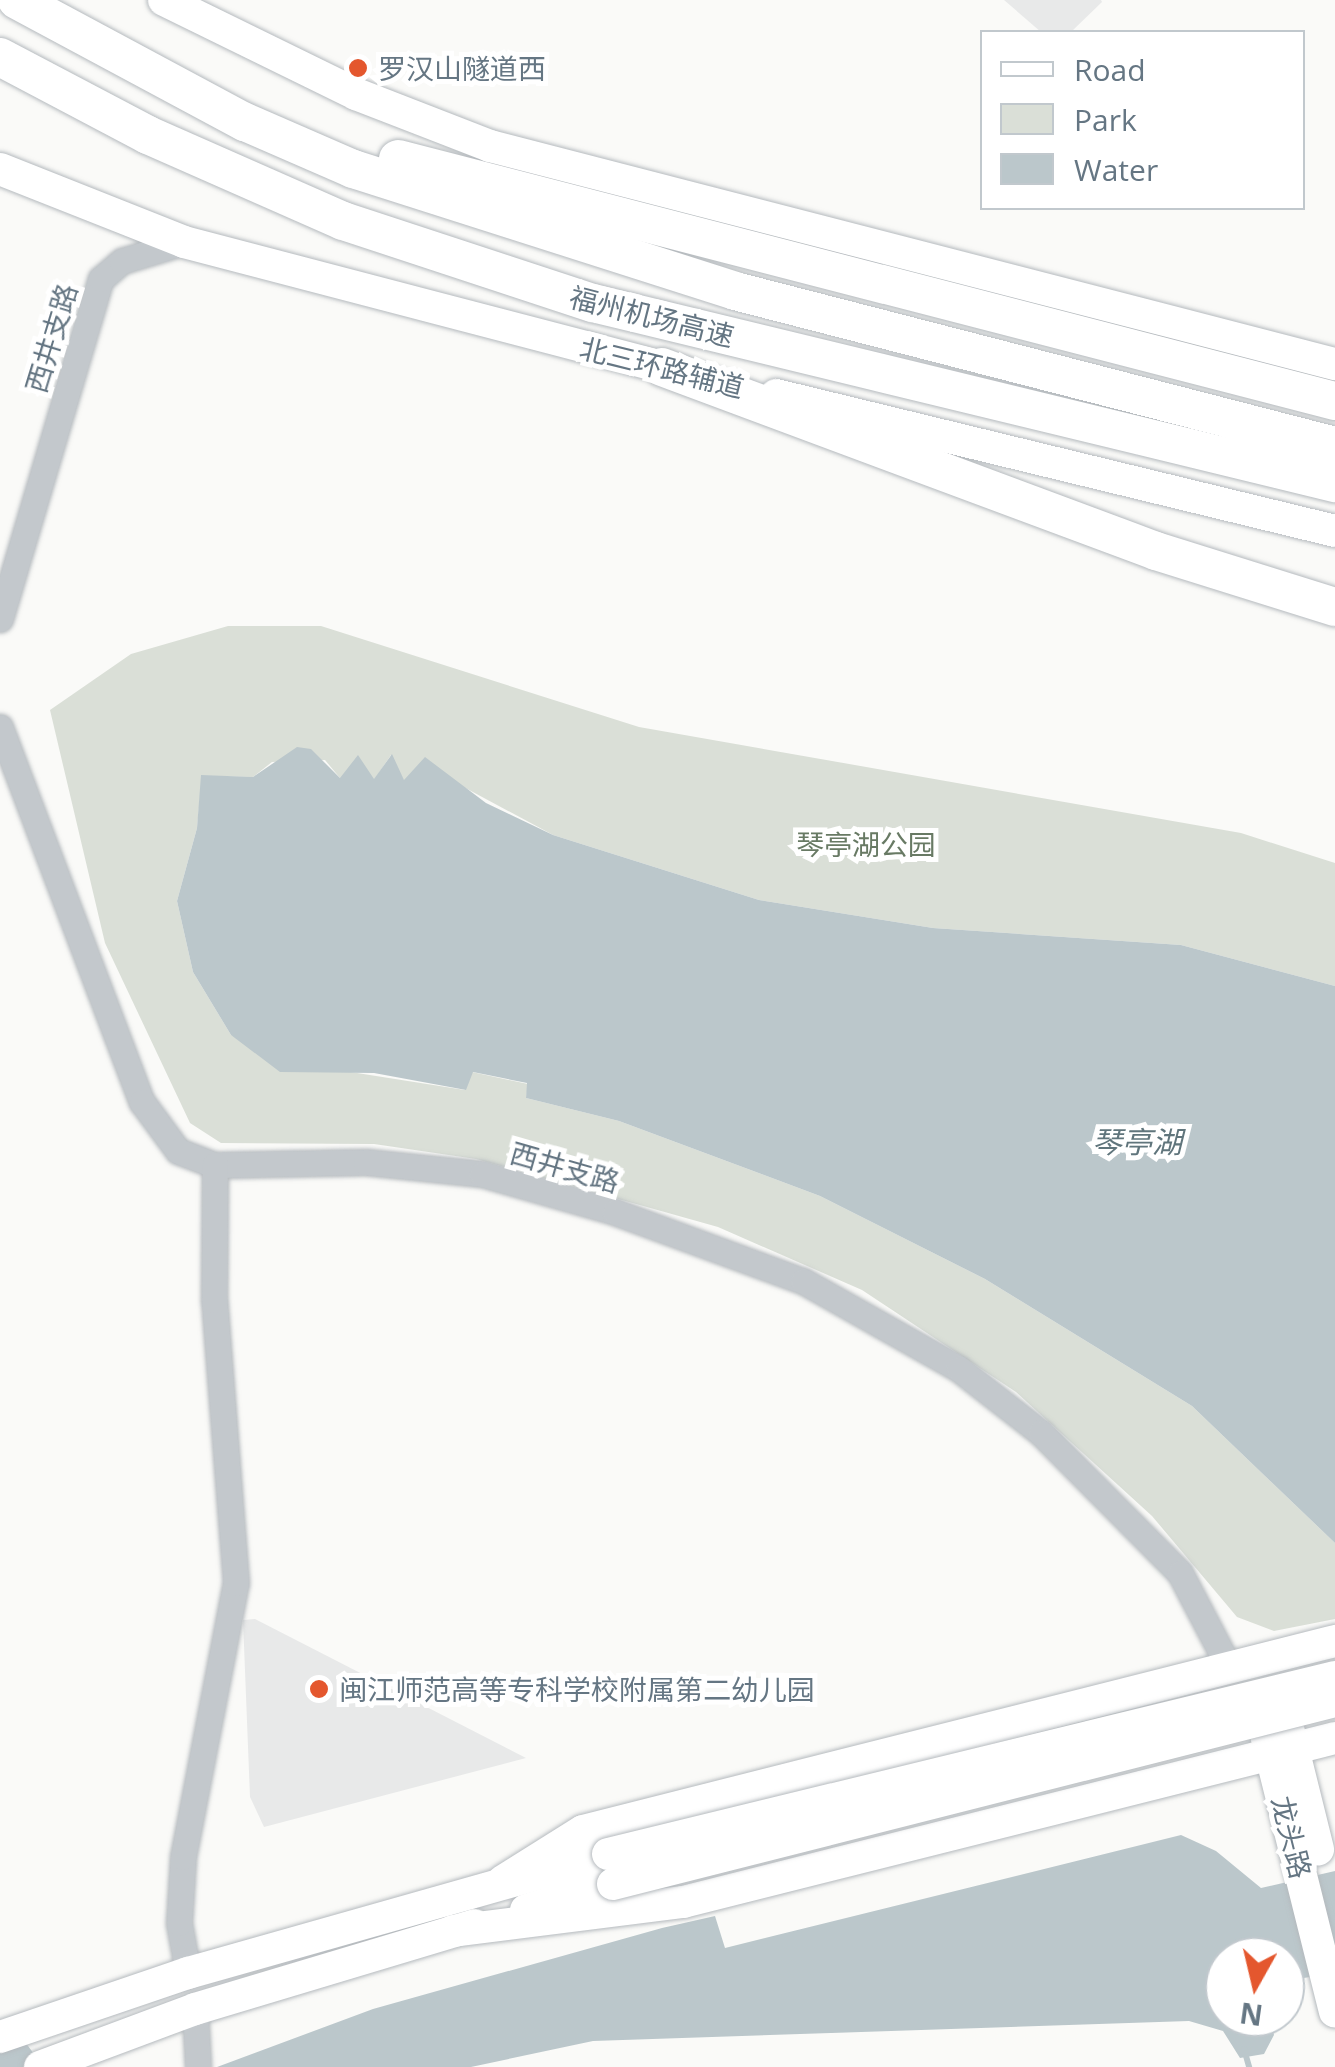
<!DOCTYPE html>
<html>
<head>
<meta charset="utf-8">
<style>
  body { margin:0 }
  #map { position:relative; width:1335px; height:2067px; overflow:hidden; background:#fafaf8; font-family:"Open Sans","Noto Sans SC",sans-serif }
  div>[style] { position:absolute }
  [style*='--x'] { left:calc(var(--x)*1px); top:calc(var(--y)*1px); width:calc(var(--w)*1px); rotate:calc(var(--a)*1deg) }
  .built>* { inset:0; background:#e8e9e9 }
  .green>* { inset:0; background:#dadfd7 }
  .water>* { inset:0; background:#bbc7cb }
  .stream>* { height:6px; margin:-3px; padding:0 3px; transform-origin:3px; border-radius:3px; background:#bbc7cb }
  .river>* { height:35px; margin:-17.5px; padding:0 17.5px; transform-origin:17.5px; border-radius:17.5px; background:#bbc7cb }
  .roads { filter:drop-shadow(0 0 2px #b5babe) drop-shadow(0 0 2px #b5babe) }
  .minor>* { height:25px; margin:-12.5px; padding:0 12.5px; transform-origin:12.5px; border-radius:12.5px; background:#c3c8cc }
  .major>* { height:32px; margin:-16px; padding:0 16px; transform-origin:16px; border-radius:16px; background:#fff }
  .highway>* { height:38px; margin:-19px; padding:0 19px; transform-origin:19px; border-radius:19px; background:#fff }
  .bridges { filter:drop-shadow(0 0 2px #b5babe) drop-shadow(0 0 2px #b5babe) }
  .major-bridge>* { height:32px; margin:-16px; padding:0 16px; transform-origin:16px; border-radius:16px; background:#fff }
  .dots>* { width:28px; height:28px; translate:-50% -50%; box-sizing:border-box; border:5px solid #fff; border-radius:50% }
  span { translate:-50% -50%; white-space:nowrap; text-align:center; line-height:1.15; -webkit-text-stroke:10px #fff; paint-order:stroke }
  .poi-label { font-size:28px; color:#657683 }
  .left { translate:0 -50%; text-align:left }
  .street-label { font-size:28px; color:#657683 }
  .park-label { font-size:28px; color:#687a64 }
  .water-label { font-size:30px; color:#60757c; font-style:italic }
  .legend { position:absolute; left:980px; top:30px; width:325px; height:180px; box-sizing:border-box; background:#fff; border:2px solid #c1c8cd; margin:0; padding:12px 18px; list-style:none; font-size:30px; color:#657683 }
  .legend li { display:flex; align-items:center; gap:20px; height:50px }
  .legend b { width:50px; border:2px solid #c1c8cd }
  .north { position:absolute; left:1205px; top:1937px; width:100px; height:100px; box-sizing:border-box; background:#fff; border:2px solid #c1c8cd; border-radius:50%; rotate:188deg; font-size:28px; font-weight:700; line-height:40px; text-align:center; color:#657683 }
  .north::after { content:''; display:block; margin:auto; width:35px; height:45px; background:#e4572e; clip-path:polygon(50% 0,100% 100%,50% 72%,0 100%) }
</style>
</head>
<body>
<div id="map">
  <div class="built">
    <i style="clip-path:polygon(1004px 0,1101px 0,1102px 2px,1071px 32px,1041px 32px)"></i>
    <i style="clip-path:polygon(255px 1619px,526px 1758px,264px 1827px,250px 1797px,243px 1620px)"></i>
  </div>
  <div class="green">
    <i style="clip-path:polygon(228px 626px,321px 626px,639px 727px,1241px 833px,1335px 863px,1335px 986px,1181px 945px,933px 928px,759px 900px,553px 835px,458px 784px,404px 781px,391px 755px,374px 780px,340px 778px,325px 760px,272px 762px,253px 777px,202px 776px,197px 828px,177px 901px,193px 972px,231px 1035px,338px 1070px,465px 1090px,472px 1072px,528px 1084px,526px 1098px,619px 1121px,820px 1196px,985px 1279px,1192px 1406px,1335px 1543px,1335px 1619px,1274px 1631px,1237px 1617px,1152px 1516px,1016px 1392px,862px 1290px,718px 1227px,476px 1159px,374px 1144px,221px 1143px,190px 1123px,105px 943px,50px 710px,131px 654px)"></i>
  </div>
  <div class="water">
    <i style="clip-path:polygon(297px 747px,311px 749px,340px 778px,358px 755px,374px 779px,392px 754px,404px 780px,425px 757px,486px 803px,553px 835px,759px 900px,933px 928px,1181px 945px,1335px 986px,1335px 1543px,1192px 1406px,985px 1279px,820px 1196px,619px 1121px,526px 1098px,527px 1083px,473px 1072px,466px 1090px,374px 1073px,280px 1072px,231px 1035px,193px 972px,177px 901px,197px 828px,201px 775px,253px 777px)"></i>
    <i style="clip-path:polygon(1181px 1835px,1216px 1851px,1261px 1888px,1335px 1871px,1335px 1973px,1285px 1981px,1285px 1957px,1225px 1957px,1225px 2017px,1270px 2017px,1274px 2035px,1264px 2054px,1240px 2058px,1223px 2031px,1189px 2021px,593px 2041px,471px 2067px,217px 2067px,373px 2009px,662px 1928px,715px 1916px,725px 1948px)"></i>
  </div>
  <div class="stream">
    <i style="--x:1244;--y:2049;--w:19;--a:74"></i>
  </div>
  <div class="river">
    <i style="--x:0;--y:2038;--w:36;--a:53"></i>
  </div>
  <div class="roads">
    <div class="minor">
      <i style="--x:0;--y:619;--w:355;--a:-73.5"></i>
      <i style="--x:101;--y:279;--w:28;--a:-41"></i>
      <i style="--x:122;--y:261;--w:65;--a:-17"></i>
      <i style="--x:0;--y:727;--w:401;--a:69.3"></i>
      <i style="--x:142;--y:1102;--w:61;--a:53.7"></i>
      <i style="--x:178;--y:1151;--w:40;--a:21"></i>
      <i style="--x:215;--y:1165;--w:151;--a:-1.1"></i>
      <i style="--x:366;--y:1162;--w:117;--a:5.9"></i>
      <i style="--x:482;--y:1174;--w:138;--a:15.9"></i>
      <i style="--x:615;--y:1212;--w:200;--a:20.2"></i>
      <i style="--x:803;--y:1281;--w:179;--a:29.4"></i>
      <i style="--x:959;--y:1369;--w:104;--a:38"></i>
      <i style="--x:1041;--y:1433;--w:197;--a:45.2"></i>
      <i style="--x:1180;--y:1573;--w:106;--a:62.5"></i>
      <i style="--x:188;--y:1973;--w:51;--a:-100.2"></i>
      <i style="--x:179;--y:1923;--w:66;--a:-86.5"></i>
      <i style="--x:183;--y:1857;--w:279;--a:-79.1"></i>
      <i style="--x:236;--y:1583;--w:284;--a:-94.4"></i>
      <i style="--x:214;--y:1300;--w:135;--a:-89.6"></i>
      <i style="--x:195;--y:2009;--w:58;--a:87"></i>
    </div>
    <div class="major">
      <i style="--x:164;--y:0;--w:214;--a:26.1"></i>
      <i style="--x:356;--y:94;--w:144;--a:21.2"></i>
      <i style="--x:490;--y:146;--w:873;--a:14.47"></i>
      <i style="--x:0;--y:169;--w:198;--a:21.6"></i>
      <i style="--x:184;--y:242;--w:518;--a:14.65"></i>
      <i style="--x:776;--y:395;--w:575;--a:13.67"></i>
      <i style="--x:1289;--y:1732;--w:121;--a:76.1"></i>
      <i style="--x:1266;--y:1735;--w:285;--a:76"></i>
      <i style="--x:503;--y:1881;--w:94;--a:-32"></i>
      <i style="--x:583;--y:1831;--w:776;--a:-14.18"></i>
      <i style="--x:526;--y:1910;--w:91;--a:-16.6"></i>
      <i style="--x:453;--y:1931;--w:232;--a:-7.2"></i>
      <i style="--x:683;--y:1902;--w:672;--a:-14.12"></i>
      <i style="--x:0;--y:2037;--w:199;--a:-18.8"></i>
      <i style="--x:188;--y:1973;--w:437;--a:-15.8"></i>
      <i style="--x:40;--y:2067;--w:165;--a:-20.5"></i>
      <i style="--x:195;--y:2009;--w:292;--a:-16.7"></i>
    </div>
    <div class="highway">
      <i style="--x:17;--y:0;--w:259;--a:28.2"></i>
      <i style="--x:245;--y:122;--w:118;--a:23.5"></i>
      <i style="--x:353;--y:169;--w:401;--a:17.7"></i>
      <i style="--x:735;--y:291;--w:620;--a:14.48"></i>
      <i style="--x:0;--y:57;--w:167;--a:27.8"></i>
      <i style="--x:148;--y:135;--w:213;--a:23.8"></i>
      <i style="--x:343;--y:221;--w:263;--a:18.2"></i>
      <i style="--x:593;--y:303;--w:764;--a:13.64"></i>
      <i style="--x:398;--y:159;--w:968;--a:14.48"></i>
      <i style="--x:662;--y:367;--w:527;--a:20.43"></i>
      <i style="--x:1156;--y:551;--w:188;--a:17.4"></i>
    </div>
  </div>
  <div class="bridges">
    <div class="major-bridge">
      <i style="--x:608;--y:1854;--w:748;--a:-13.68"></i>
      <i style="--x:613;--y:1884;--w:745;--a:-14.22"></i>
    </div>
  </div>
  <div class="dots">
    <i style="left:358px;top:68px;background:#e4572e"></i>
    <i style="left:319px;top:1689px;background:#e4572e"></i>
  </div>
  <div class="poi-label">
    <span class="left" style="left:378px;top:68px">罗汉山隧道西</span>
    <span class="left" style="left:339px;top:1689px">闽江师范高等专科学校附属第二幼儿园</span>
  </div>
  <div class="street-label">
    <span style="left:652px;top:316px;rotate:14deg">福州机场高速</span>
    <span style="left:51px;top:338px;rotate:-73deg">西井支路</span>
    <span style="left:662px;top:367px;rotate:14deg">北三环路辅道</span>
    <span style="left:565px;top:1167px;rotate:16deg">西井支路</span>
    <span style="left:1292px;top:1837px;rotate:76deg">龙头路</span>
  </div>
  <div class="park-label">
    <span style="left:866px;top:844px">琴亭湖公园</span>
  </div>
  <div class="water-label">
    <span style="left:1137px;top:1142px">琴亭湖</span>
  </div>
  <ul class="legend">
  <li><b style="height:12px;background:#fff"></b>Road</li>
  <li><b style="height:28px;background:#dadfd7"></b>Park</li>
  <li><b style="height:28px;background:#bbc7cb"></b>Water</li>
  </ul>
  <div class="north">N</div>
</div>
</body>
</html>
